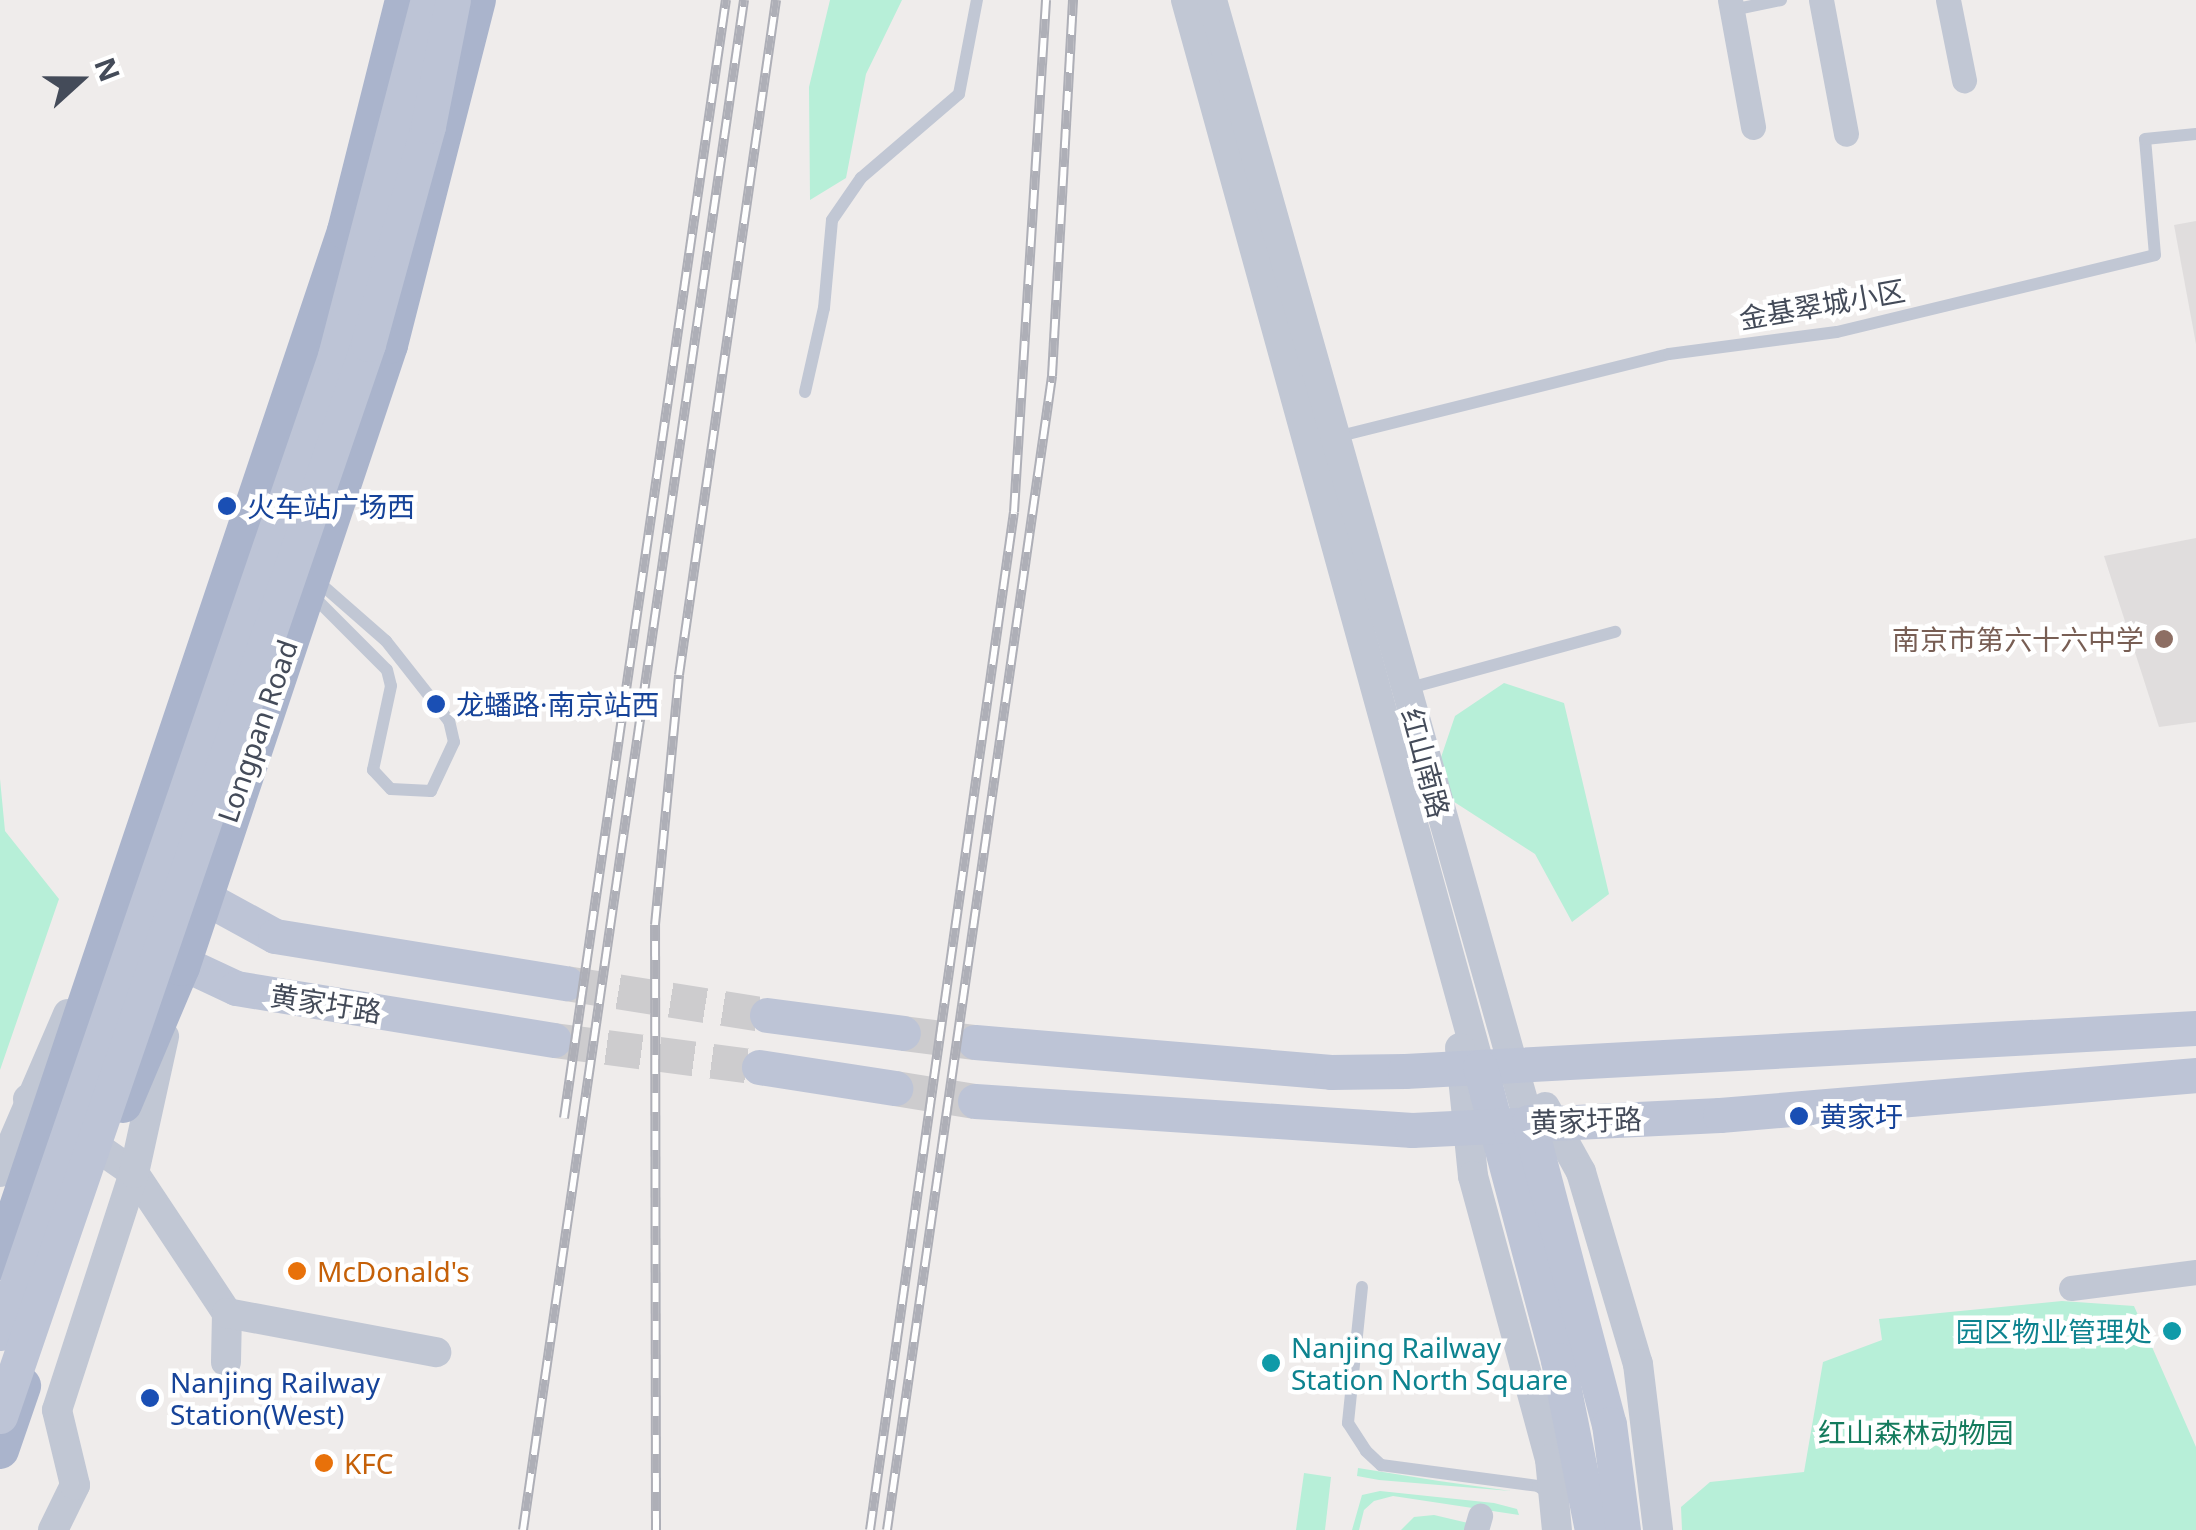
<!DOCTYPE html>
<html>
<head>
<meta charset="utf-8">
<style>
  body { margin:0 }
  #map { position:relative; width:2196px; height:1530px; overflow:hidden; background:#efeceb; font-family:"Noto Sans","Noto Sans SC",sans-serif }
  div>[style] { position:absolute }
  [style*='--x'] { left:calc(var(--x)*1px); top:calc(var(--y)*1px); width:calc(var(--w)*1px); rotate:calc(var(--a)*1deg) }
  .education>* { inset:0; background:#e0dddd }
  .green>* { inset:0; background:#b7efd8 }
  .secondary-tunnel>* { height:35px; margin-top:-17.5px; transform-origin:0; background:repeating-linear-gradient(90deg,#cdccce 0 35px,transparent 0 53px) }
  .service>* { height:12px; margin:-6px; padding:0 6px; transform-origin:6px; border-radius:6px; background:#c1c7d4 }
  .minor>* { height:25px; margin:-12.5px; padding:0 12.5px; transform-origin:12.5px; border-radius:12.5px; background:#c1c7d4 }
  .tertiary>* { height:30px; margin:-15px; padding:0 15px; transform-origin:15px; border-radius:15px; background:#c1c7d4 }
  .secondary>* { height:35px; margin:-17.5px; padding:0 17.5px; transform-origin:17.5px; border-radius:17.5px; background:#bdc4d6 }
  .primary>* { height:38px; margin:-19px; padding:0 19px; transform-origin:19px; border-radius:19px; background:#aab4cc }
  .rail>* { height:10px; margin-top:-5px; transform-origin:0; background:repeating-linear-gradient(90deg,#fff 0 19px,#aeafb7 0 38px); box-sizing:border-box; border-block:2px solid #aeafb7 }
  .secondary-bridge>* { height:35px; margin:-17.5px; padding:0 17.5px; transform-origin:17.5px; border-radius:17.5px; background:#bdc4d6 }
  .dots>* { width:28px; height:28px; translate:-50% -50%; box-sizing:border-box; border:5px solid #fff; border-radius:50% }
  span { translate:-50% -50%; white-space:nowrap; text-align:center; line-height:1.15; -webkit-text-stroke:9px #fff; paint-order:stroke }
  .street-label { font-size:28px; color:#444b59 }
  .transit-label { font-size:28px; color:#164399 }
  .left { translate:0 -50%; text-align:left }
  .education-label { font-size:28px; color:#785e54 }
  .right { translate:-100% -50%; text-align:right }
  .food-label { font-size:28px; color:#c56008 }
  .culture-label { font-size:28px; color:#0d838f }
  .park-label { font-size:28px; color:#147b5d }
  .north { position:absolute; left:30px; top:30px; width:100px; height:100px; -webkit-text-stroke:8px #fff; paint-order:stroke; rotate:69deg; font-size:28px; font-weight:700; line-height:40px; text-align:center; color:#444b59 }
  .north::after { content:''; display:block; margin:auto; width:35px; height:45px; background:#444b59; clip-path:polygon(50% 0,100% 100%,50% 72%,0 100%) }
</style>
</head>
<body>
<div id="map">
  <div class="education">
    <i style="clip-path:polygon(2196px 221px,2196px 344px,2174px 225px)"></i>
    <i style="clip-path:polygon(2196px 538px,2196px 722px,2159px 727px,2104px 556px)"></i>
  </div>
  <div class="green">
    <i style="clip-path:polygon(830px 0,902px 0,866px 74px,846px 178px,810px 200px,809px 87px)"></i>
    <i style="clip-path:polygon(1504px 683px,1564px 703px,1609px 894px,1572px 922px,1535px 854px,1431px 787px,1455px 716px)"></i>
    <i style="clip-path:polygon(0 779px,5px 831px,59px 899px,0 1070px)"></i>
    <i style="clip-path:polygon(2062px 1301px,2134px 1306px,2196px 1447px,2196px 1530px,1682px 1530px,1681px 1507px,1710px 1482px,1804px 1472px,1823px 1362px,1882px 1340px,1879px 1319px)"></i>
    <i style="clip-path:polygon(1358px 1468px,1439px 1481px,1511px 1491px,1379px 1480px,1357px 1476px)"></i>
    <i style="clip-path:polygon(1304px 1473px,1331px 1477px,1325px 1530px,1296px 1530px)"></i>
    <i style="clip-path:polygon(1380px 1491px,1494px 1503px,1517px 1509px,1519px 1515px,1393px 1496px,1374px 1501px,1364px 1510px,1359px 1530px,1352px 1530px,1362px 1495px)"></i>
    <i style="clip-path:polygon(1434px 1515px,1468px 1523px,1465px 1530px,1401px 1530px,1414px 1517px)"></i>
  </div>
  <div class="secondary-tunnel">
    <i style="--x:566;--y:983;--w:204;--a:9"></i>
    <i style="--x:903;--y:1033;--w:73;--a:7.1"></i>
    <i style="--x:554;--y:1040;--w:207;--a:7.5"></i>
    <i style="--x:895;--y:1088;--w:81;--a:9.2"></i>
  </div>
  <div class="service">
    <i style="--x:1732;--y:10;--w:50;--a:-11.5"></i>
    <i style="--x:805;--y:392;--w:86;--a:-77.3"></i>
    <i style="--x:824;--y:308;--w:88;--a:-84.8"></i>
    <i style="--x:832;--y:220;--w:51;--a:-55.4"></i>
    <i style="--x:861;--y:178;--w:129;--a:-40.6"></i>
    <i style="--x:959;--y:94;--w:96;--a:-79.2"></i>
    <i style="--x:1336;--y:437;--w:343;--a:-14"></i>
    <i style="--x:1669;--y:354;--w:169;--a:-7.5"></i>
    <i style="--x:1837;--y:332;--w:327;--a:-13.6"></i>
    <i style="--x:2155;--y:255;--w:116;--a:-94.9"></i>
    <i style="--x:2145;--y:139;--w:51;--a:-5.6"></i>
    <i style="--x:311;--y:594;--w:107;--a:45"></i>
    <i style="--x:387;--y:670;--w:16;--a:76"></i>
    <i style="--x:391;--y:686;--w:86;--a:102.1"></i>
    <i style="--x:373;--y:770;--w:26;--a:47"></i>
    <i style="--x:391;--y:789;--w:40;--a:2.9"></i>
    <i style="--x:431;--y:791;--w:54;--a:-64.9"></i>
    <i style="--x:454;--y:742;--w:22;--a:-103"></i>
    <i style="--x:449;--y:721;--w:102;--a:-128.2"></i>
    <i style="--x:386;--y:641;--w:96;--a:-138.8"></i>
    <i style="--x:1406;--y:689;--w:217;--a:-15.3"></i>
    <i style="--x:1362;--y:1287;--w:137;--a:95.9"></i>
    <i style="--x:1348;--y:1423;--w:33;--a:57"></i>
    <i style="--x:1366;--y:1451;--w:21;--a:43"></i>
    <i style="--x:1381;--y:1465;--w:158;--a:7.6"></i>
    <i style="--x:1538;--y:1486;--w:12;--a:35"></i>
  </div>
  <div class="minor">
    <i style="--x:1730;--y:0;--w:129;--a:79.7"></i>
    <i style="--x:1821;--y:0;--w:136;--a:79.4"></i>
    <i style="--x:1948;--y:0;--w:82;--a:78.7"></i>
    <i style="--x:2071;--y:1288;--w:126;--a:-7.3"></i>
    <i style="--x:1476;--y:1530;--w:15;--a:-74"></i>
  </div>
  <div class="tertiary">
    <i style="--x:1186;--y:0;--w:1107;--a:74.6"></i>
    <i style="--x:1212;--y:0;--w:1166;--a:74.22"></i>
    <i style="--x:1460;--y:1048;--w:129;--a:84.2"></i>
    <i style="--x:1473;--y:1176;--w:293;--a:74.8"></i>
    <i style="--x:1550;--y:1459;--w:71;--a:84.4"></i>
    <i style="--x:28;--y:1099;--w:129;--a:34.9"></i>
    <i style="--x:134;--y:1173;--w:168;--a:56.4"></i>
    <i style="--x:227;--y:1313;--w:49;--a:91.2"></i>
    <i style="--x:1545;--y:1107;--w:74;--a:61"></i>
    <i style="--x:1581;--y:1172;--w:200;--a:73.5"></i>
    <i style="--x:1638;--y:1364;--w:167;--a:83.1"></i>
    <i style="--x:0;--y:1172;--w:172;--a:-66.7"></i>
    <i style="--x:227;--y:1313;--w:213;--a:10.6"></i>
    <i style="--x:53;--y:1530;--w:50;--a:-63.9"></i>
    <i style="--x:75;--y:1485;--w:77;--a:-103.5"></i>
    <i style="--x:57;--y:1410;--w:249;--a:-72"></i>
    <i style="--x:134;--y:1173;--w:140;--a:-77.6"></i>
  </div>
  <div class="secondary">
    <i style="--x:180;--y:884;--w:108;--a:28.7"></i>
    <i style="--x:275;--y:936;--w:295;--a:9.2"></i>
    <i style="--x:157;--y:951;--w:87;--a:25.1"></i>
    <i style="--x:236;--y:988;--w:322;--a:9.3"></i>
    <i style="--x:767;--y:1015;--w:137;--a:7.5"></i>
    <i style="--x:975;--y:1042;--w:357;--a:4.8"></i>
    <i style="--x:1331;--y:1072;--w:74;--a:-0.8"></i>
    <i style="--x:1405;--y:1071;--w:792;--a:-3.11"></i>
    <i style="--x:759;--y:1067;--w:138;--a:8.8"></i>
    <i style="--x:1480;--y:1067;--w:303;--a:75.1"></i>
    <i style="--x:1558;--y:1360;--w:173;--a:78.7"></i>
    <i style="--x:975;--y:1101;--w:438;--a:3.8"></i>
    <i style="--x:1412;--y:1130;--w:308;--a:-2.8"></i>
    <i style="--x:1720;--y:1115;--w:478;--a:-4.8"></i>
    <i style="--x:1529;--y:1122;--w:312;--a:75.2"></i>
    <i style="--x:1609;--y:1424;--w:107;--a:82.5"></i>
  </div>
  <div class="primary">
    <i style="--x:123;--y:1104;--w:149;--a:-67.1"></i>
    <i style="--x:181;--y:967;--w:656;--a:-71.51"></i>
    <i style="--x:389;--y:345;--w:356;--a:-75.7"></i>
    <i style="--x:0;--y:1261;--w:1087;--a:-71.43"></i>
    <i style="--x:346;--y:231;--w:238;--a:-75.9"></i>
    <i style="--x:0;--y:1450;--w:68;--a:-71"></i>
  </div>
  <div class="rail">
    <i style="--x:564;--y:1118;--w:1130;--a:-81.76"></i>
    <i style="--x:523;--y:1530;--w:1546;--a:-81.78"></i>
    <i style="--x:656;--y:1530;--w:605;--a:-90.09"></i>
    <i style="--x:655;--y:925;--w:251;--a:-84.5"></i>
    <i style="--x:679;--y:675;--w:682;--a:-81.82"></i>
    <i style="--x:870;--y:1530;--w:1028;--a:-81.95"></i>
    <i style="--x:1014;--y:512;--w:513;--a:-86.42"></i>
    <i style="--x:887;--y:1530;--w:1166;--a:-81.86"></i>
    <i style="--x:1052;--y:376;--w:377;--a:-86.8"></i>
  </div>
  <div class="secondary-bridge">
    <i style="--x:0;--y:1333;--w:1033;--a:-71.07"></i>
    <i style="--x:335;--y:356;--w:368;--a:-75.4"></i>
    <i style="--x:0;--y:1416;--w:1133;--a:-71.05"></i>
    <i style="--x:368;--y:344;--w:226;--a:-74.6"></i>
    <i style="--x:428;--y:126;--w:128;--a:-78.8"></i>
  </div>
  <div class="dots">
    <i style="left:227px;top:506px;background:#1a4fb4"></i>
    <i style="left:2164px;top:639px;background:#8d6e63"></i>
    <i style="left:436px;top:704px;background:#1a4fb4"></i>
    <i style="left:1799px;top:1116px;background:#1a4fb4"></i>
    <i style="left:297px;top:1271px;background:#e8710a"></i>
    <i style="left:2172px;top:1331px;background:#0f9aa8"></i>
    <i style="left:1271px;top:1363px;background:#0f9aa8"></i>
    <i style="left:150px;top:1398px;background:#1a4fb4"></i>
    <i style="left:324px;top:1463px;background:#e8710a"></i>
  </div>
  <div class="street-label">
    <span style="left:1822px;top:304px;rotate:-10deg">金基翠城小区</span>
    <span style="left:257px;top:731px;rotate:-71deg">Longpan Road</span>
    <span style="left:1426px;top:763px;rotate:75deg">红山南路</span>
    <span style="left:326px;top:1003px;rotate:9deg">黄家圩路</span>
    <span style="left:1586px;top:1120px;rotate:-2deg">黄家圩路</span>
  </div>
  <div class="transit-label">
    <span class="left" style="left:247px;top:506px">火车站广场西</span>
    <span class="left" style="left:456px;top:704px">龙蟠路·南京站西</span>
    <span class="left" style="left:1819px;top:1116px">黄家圩</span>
    <span class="left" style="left:170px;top:1398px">Nanjing Railway<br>Station(West)</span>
  </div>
  <div class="education-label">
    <span class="right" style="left:2144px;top:639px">南京市第六十六中学</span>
  </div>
  <div class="food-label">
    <span class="left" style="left:317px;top:1271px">McDonald's</span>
    <span class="left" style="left:344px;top:1463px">KFC</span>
  </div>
  <div class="culture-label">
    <span class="right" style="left:2152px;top:1331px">园区物业管理处</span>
    <span class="left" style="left:1291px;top:1363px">Nanjing Railway<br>Station North Square</span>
  </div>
  <div class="park-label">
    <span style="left:1916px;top:1432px">红山森林动物园</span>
  </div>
  <div class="north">N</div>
</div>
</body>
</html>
